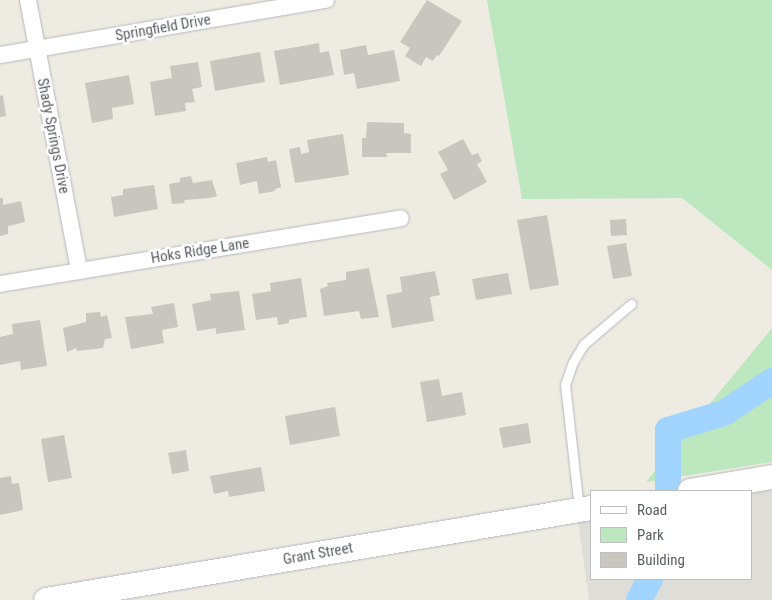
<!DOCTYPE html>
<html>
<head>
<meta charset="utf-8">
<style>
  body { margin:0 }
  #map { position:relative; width:772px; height:600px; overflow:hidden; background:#eeebe2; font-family:"Roboto Condensed",sans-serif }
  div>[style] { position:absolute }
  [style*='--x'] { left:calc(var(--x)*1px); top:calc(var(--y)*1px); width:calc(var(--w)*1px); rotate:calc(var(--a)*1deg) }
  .industrial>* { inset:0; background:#deddd7 }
  .green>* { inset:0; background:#bde7be }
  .river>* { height:26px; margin:-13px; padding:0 13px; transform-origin:13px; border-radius:13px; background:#a1d5ff }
  .building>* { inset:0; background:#c9c6bf }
  .roads { filter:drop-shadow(0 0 1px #b5b8bd) drop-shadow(0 0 1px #b5b8bd) }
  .lane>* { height:9px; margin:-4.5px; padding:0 4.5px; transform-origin:4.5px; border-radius:4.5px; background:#fff }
  .street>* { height:16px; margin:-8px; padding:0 8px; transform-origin:8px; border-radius:8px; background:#fff }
  .secondary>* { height:24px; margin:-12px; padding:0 12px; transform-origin:12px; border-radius:12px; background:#fff }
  span { translate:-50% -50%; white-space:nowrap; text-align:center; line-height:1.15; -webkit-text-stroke:5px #fff; paint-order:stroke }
  .street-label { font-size:15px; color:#5a5e63 }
  .legend { position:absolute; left:590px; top:490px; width:162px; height:90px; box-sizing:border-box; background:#fff; border:1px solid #bdbfc1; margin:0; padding:6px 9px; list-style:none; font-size:15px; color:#5a5e63 }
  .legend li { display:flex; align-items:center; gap:10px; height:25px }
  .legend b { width:25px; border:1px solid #bdbfc1 }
</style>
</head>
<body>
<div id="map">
  <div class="industrial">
    <i style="clip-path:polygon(772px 488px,772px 600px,589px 600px,578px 521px,591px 519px,591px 579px,751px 579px,751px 492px)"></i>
  </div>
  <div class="green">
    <i style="clip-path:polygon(487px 0,772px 0,772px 270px,682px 198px,522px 199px)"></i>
    <i style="clip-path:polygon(772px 328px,772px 462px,646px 482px)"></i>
  </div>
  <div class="river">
    <i style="--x:668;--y:491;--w:61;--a:-90"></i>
    <i style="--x:668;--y:430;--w:59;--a:-16.9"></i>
    <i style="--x:724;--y:413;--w:58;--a:-33.7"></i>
    <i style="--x:639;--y:600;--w:24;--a:-62"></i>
  </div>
  <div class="building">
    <i style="clip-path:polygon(427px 0,462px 21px,439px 56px,437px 55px,433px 61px,426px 57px,421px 66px,405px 56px,410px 48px,400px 42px)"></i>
    <i style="clip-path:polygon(319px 43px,320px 53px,329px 51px,334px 75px,280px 85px,274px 51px)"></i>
    <i style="clip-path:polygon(366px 45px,368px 55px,394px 50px,400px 81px,357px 89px,354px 73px,344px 75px,340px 50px)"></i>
    <i style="clip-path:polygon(260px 52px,265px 82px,215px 91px,210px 61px)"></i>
    <i style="clip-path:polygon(198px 62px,202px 87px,192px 89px,195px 102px,185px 103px,186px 111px,155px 116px,150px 82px,172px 78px,170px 66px)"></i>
    <i style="clip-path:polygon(129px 75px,134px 104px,112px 108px,113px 119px,92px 123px,85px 83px)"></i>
    <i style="clip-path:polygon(3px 95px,6px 116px,0 117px,0 96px)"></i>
    <i style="clip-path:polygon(367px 122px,404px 123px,404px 133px,411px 134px,411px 153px,386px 153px,387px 157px,362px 157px,362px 138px,366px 138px)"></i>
    <i style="clip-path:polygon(343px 134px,349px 175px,295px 183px,289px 149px,300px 147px,301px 154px,309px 152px,307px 140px)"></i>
    <i style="clip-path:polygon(463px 139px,472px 155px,478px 153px,482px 161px,477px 164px,487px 182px,454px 200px,440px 174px,448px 170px,438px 152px)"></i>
    <i style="clip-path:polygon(267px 157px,268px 162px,276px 160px,281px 187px,275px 189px,275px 191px,259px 194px,257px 181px,240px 185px,236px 163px)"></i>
    <i style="clip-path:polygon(191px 176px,193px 183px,212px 180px,217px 196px,210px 198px,184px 200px,185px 203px,172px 204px,169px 184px,180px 182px,180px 178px)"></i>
    <i style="clip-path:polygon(154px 185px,158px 209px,114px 217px,111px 197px,123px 195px,123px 189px)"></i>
    <i style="clip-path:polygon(0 198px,3px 198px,3px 205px,21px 201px,25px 222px,8px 226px,8px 234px,0 236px)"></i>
    <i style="clip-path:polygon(547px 215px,559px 285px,530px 290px,517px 220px)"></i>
    <i style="clip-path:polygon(626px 219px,627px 235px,611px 236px,610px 220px)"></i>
    <i style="clip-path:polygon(626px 243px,632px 276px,613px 279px,607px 246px)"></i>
    <i style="clip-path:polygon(369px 268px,379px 317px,361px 319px,359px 311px,324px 316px,320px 289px,328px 286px,327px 283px,346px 280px,346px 272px)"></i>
    <i style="clip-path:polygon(435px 271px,440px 295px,430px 297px,434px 321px,392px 328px,386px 295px,402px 292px,400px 277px)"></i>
    <i style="clip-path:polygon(508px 273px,512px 294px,476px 300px,472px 279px)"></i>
    <i style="clip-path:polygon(301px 278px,307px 317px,289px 320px,289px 323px,278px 325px,277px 317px,256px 320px,252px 294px,271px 291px,270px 283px)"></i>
    <i style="clip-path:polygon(239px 291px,245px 330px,216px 334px,216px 328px,197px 331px,192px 304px,211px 300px,210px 294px)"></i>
    <i style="clip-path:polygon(174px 303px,178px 327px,162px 330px,164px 343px,131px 349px,125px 317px,153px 314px,151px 307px)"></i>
    <i style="clip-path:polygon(100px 312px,101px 317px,107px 315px,112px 338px,105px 339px,103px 348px,77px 351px,76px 348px,67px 352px,63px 328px,86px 322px,86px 313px)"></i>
    <i style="clip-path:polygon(40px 320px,47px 366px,21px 370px,20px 361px,0 365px,0 337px,13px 334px,12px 324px)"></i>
    <i style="clip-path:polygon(439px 379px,442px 396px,462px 392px,466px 415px,427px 422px,420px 382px)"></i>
    <i style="clip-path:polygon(335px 407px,340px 436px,290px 445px,285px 416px)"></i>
    <i style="clip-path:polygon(528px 423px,531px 443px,503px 448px,499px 428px)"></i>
    <i style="clip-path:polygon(64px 435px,72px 478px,48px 482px,41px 439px)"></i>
    <i style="clip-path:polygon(186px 450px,189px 471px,172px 474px,168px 453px)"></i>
    <i style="clip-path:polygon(261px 467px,265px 491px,229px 497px,228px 491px,214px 494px,210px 476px)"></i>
    <i style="clip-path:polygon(11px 476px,12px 484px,19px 483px,23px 510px,0 515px,0 478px)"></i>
  </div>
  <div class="roads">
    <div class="lane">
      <i style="--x:579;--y:509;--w:125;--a:-96.4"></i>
      <i style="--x:565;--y:385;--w:24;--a:-71"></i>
      <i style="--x:573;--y:362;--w:21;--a:-59"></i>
      <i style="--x:584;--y:344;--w:62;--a:-40.4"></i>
    </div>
    <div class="street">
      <i style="--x:28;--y:0;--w:276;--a:79.3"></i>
      <i style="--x:0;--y:55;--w:331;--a:-9.6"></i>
      <i style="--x:0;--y:284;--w:406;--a:-9.3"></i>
    </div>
    <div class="secondary">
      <i style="--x:690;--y:491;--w:83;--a:-9.7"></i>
      <i style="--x:46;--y:600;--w:553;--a:-9.58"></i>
    </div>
  </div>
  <div class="street-label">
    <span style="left:163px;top:28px;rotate:-10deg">Springfield Drive</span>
    <span style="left:53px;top:136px;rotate:79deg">Shady Springs Drive</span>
    <span style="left:200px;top:251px;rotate:-9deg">Hoks Ridge Lane</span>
    <span style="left:318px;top:554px;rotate:-10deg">Grant Street</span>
  </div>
  <ul class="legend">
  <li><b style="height:6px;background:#fff"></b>Road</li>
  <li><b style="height:14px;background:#bde7be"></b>Park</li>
  <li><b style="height:14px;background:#c9c6bf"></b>Building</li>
  </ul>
</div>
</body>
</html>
